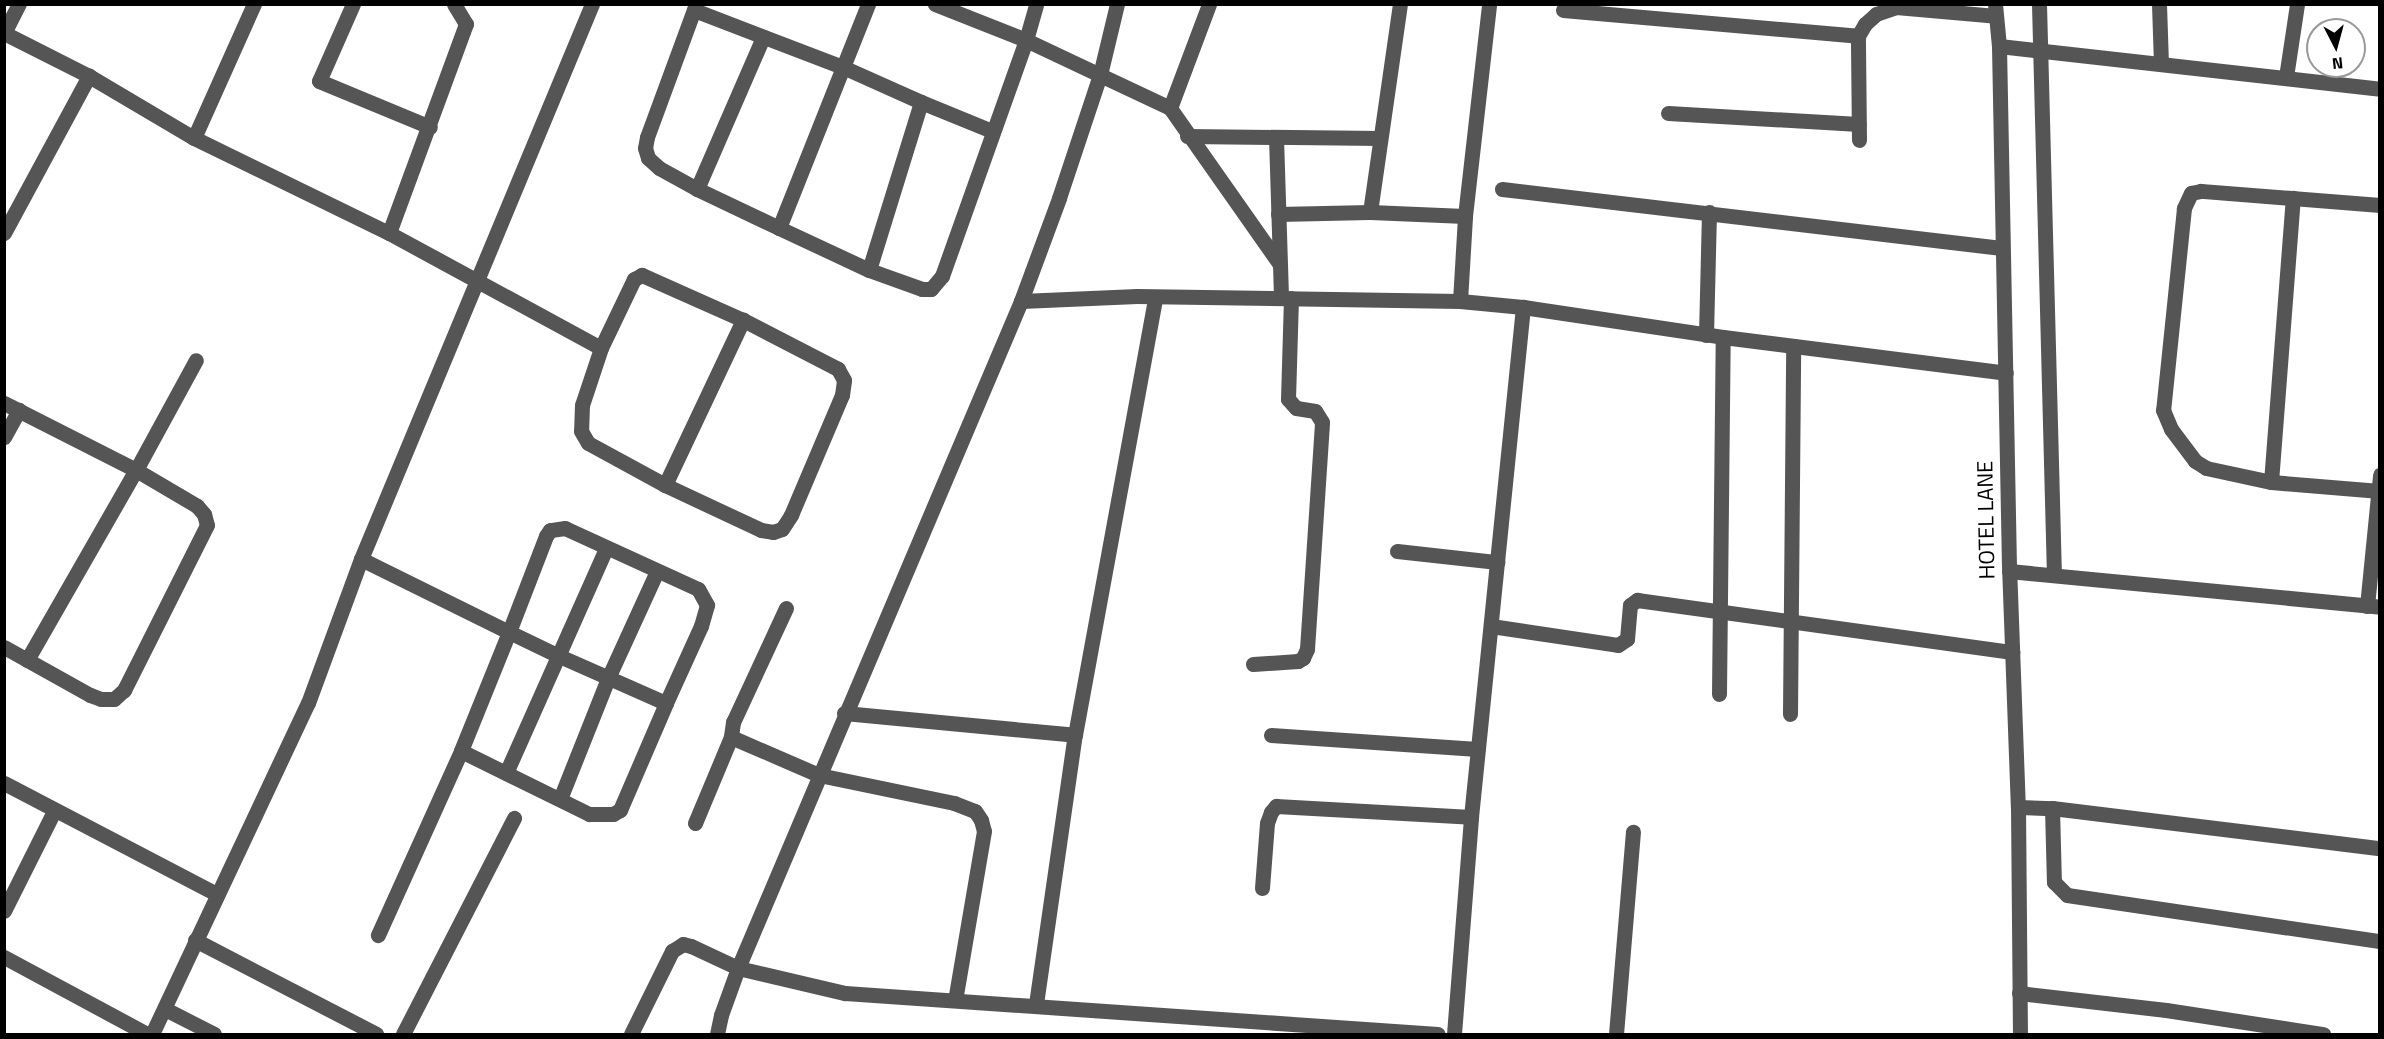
<!DOCTYPE html>
<html>
<head>
<meta charset="utf-8">
<style>
  body { margin:0 }
  #map { position:relative; width:2384px; height:1039px; overflow:hidden; background:#fff; font-family:"Titillium Web",sans-serif }
  div>[style] { position:absolute }
  [style*='--x'] { left:calc(var(--x)*1px); top:calc(var(--y)*1px); width:calc(var(--w)*1px); rotate:calc(var(--a)*1deg) }
  .minor>* { height:15px; margin:-7.5px; padding:0 7.5px; transform-origin:7.5px; border-radius:7.5px; background:#555 }
  span { translate:-50% -50%; white-space:nowrap; text-align:center; line-height:1.15; -webkit-text-stroke:4.5px #fff; paint-order:stroke }
  .street-label { font-size:22px; color:#000 }
  .frame { position:absolute; inset:0; border:6px solid #000; pointer-events:none }
  .north { position:absolute; left:2306px; top:18px; width:60px; height:60px; box-sizing:border-box; background:#fff; border:2px solid #999; border-radius:50%; rotate:174deg; font-size:16px; font-weight:700; line-height:24px; text-align:center; color:#000 }
  .north::after { content:''; display:block; margin:auto; width:21px; height:27px; background:#000; clip-path:polygon(50% 0,100% 100%,50% 72%,0 100%) }
</style>
</head>
<body>
<div id="map">
  <div class="minor">
    <i style="--x:353;--y:4;--w:84;--a:113.8"></i>
    <i style="--x:319;--y:81;--w:120;--a:22.5"></i>
    <i style="--x:696;--y:4;--w:142;--a:110.2"></i>
    <i style="--x:647;--y:137;--w:11;--a:100"></i>
    <i style="--x:645;--y:148;--w:10;--a:73"></i>
    <i style="--x:648;--y:158;--w:15;--a:42"></i>
    <i style="--x:659;--y:168;--w:43;--a:28.9"></i>
    <i style="--x:697;--y:189;--w:91;--a:25.4"></i>
    <i style="--x:779;--y:228;--w:99;--a:25"></i>
    <i style="--x:869;--y:270;--w:56;--a:19.7"></i>
    <i style="--x:922;--y:289;--w:9;--a:0"></i>
    <i style="--x:931;--y:289;--w:17;--a:-50"></i>
    <i style="--x:942;--y:276;--w:251;--a:-70.4"></i>
    <i style="--x:1026;--y:40;--w:37;--a:-74"></i>
    <i style="--x:1117;--y:4;--w:73;--a:103.5"></i>
    <i style="--x:1100;--y:75;--w:77;--a:25.2"></i>
    <i style="--x:1170;--y:108;--w:111;--a:-69.4"></i>
    <i style="--x:1995;--y:4;--w:42;--a:84.6"></i>
    <i style="--x:1999;--y:46;--w:519;--a:88.9"></i>
    <i style="--x:2009;--y:565;--w:242;--a:87.9"></i>
    <i style="--x:2018;--y:807;--w:227;--a:89.5"></i>
    <i style="--x:2039;--y:4;--w:571;--a:88.5"></i>
    <i style="--x:2159;--y:4;--w:59;--a:88.1"></i>
    <i style="--x:694;--y:10;--w:162;--a:21"></i>
    <i style="--x:845;--y:68;--w:83;--a:24.1"></i>
    <i style="--x:1563;--y:10;--w:296;--a:5"></i>
    <i style="--x:4;--y:33;--w:95;--a:26.8"></i>
    <i style="--x:89;--y:76;--w:122;--a:30.6"></i>
    <i style="--x:194;--y:138;--w:217;--a:26"></i>
    <i style="--x:389;--y:233;--w:241;--a:28.5"></i>
    <i style="--x:601;--y:348;--w:60;--a:108.4"></i>
    <i style="--x:582;--y:405;--w:26;--a:92"></i>
    <i style="--x:581;--y:431;--w:14;--a:60"></i>
    <i style="--x:588;--y:443;--w:88;--a:28.6"></i>
    <i style="--x:665;--y:485;--w:106;--a:25.1"></i>
    <i style="--x:761;--y:530;--w:12;--a:9"></i>
    <i style="--x:773;--y:532;--w:9;--a:-18"></i>
    <i style="--x:782;--y:529;--w:17;--a:-57"></i>
    <i style="--x:791;--y:515;--w:130;--a:-67"></i>
    <i style="--x:842;--y:395;--w:15;--a:-82"></i>
    <i style="--x:844;--y:380;--w:13;--a:-119"></i>
    <i style="--x:838;--y:369;--w:107;--a:-152.7"></i>
    <i style="--x:743;--y:320;--w:111;--a:-156"></i>
    <i style="--x:642;--y:275;--w:9;--a:153"></i>
    <i style="--x:634;--y:279;--w:76;--a:115.6"></i>
    <i style="--x:4;--y:33;--w:33;--a:-63"></i>
    <i style="--x:1999;--y:46;--w:383;--a:6.4"></i>
    <i style="--x:2286;--y:77;--w:74;--a:-81.4"></i>
    <i style="--x:1170;--y:108;--w:189;--a:54.9"></i>
    <i style="--x:1668;--y:113;--w:191;--a:3.3"></i>
    <i style="--x:1187;--y:136;--w:193;--a:0.6"></i>
    <i style="--x:1276;--y:137;--w:161;--a:88.2"></i>
    <i style="--x:194;--y:138;--w:147;--a:-65.9"></i>
    <i style="--x:1859;--y:140;--w:104;--a:-90.6"></i>
    <i style="--x:1858;--y:36;--w:14;--a:-60"></i>
    <i style="--x:1865;--y:24;--w:15;--a:-42"></i>
    <i style="--x:1876;--y:14;--w:21;--a:-19"></i>
    <i style="--x:1896;--y:7;--w:100;--a:5.1"></i>
    <i style="--x:697;--y:189;--w:166;--a:-66.5"></i>
    <i style="--x:1502;--y:189;--w:503;--a:6.73"></i>
    <i style="--x:2380;--y:205;--w:180;--a:-175.5"></i>
    <i style="--x:2201;--y:191;--w:10;--a:169"></i>
    <i style="--x:2191;--y:193;--w:17;--a:115"></i>
    <i style="--x:2184;--y:208;--w:203;--a:95.9"></i>
    <i style="--x:2163;--y:410;--w:21;--a:67"></i>
    <i style="--x:2171;--y:429;--w:40;--a:53"></i>
    <i style="--x:2195;--y:461;--w:13;--a:32"></i>
    <i style="--x:2206;--y:468;--w:66;--a:12.2"></i>
    <i style="--x:2271;--y:482;--w:109;--a:4.7"></i>
    <i style="--x:1370;--y:212;--w:210;--a:-81.8"></i>
    <i style="--x:1278;--y:214;--w:92;--a:-1.2"></i>
    <i style="--x:1370;--y:212;--w:95;--a:2.4"></i>
    <i style="--x:779;--y:228;--w:241;--a:-68.3"></i>
    <i style="--x:4;--y:233;--w:179;--a:-61.6"></i>
    <i style="--x:389;--y:233;--w:223;--a:-69.8"></i>
    <i style="--x:466;--y:24;--w:23;--a:-121"></i>
    <i style="--x:869;--y:270;--w:176;--a:-72.8"></i>
    <i style="--x:921;--y:102;--w:77;--a:22.2"></i>
    <i style="--x:1021;--y:301;--w:116;--a:-2.5"></i>
    <i style="--x:1137;--y:296;--w:323;--a:0.9"></i>
    <i style="--x:1460;--y:301;--w:63;--a:5.4"></i>
    <i style="--x:1523;--y:307;--w:202;--a:8.5"></i>
    <i style="--x:1723;--y:337;--w:285;--a:7.2"></i>
    <i style="--x:1460;--y:301;--w:85;--a:-86.6"></i>
    <i style="--x:1465;--y:216;--w:213;--a:-83.5"></i>
    <i style="--x:1706;--y:335;--w:123;--a:-88.6"></i>
    <i style="--x:4;--y:403;--w:148;--a:26.9"></i>
    <i style="--x:136;--y:470;--w:71;--a:30.5"></i>
    <i style="--x:197;--y:506;--w:11;--a:49"></i>
    <i style="--x:204;--y:514;--w:11;--a:75"></i>
    <i style="--x:207;--y:525;--w:185;--a:116.7"></i>
    <i style="--x:124;--y:690;--w:13;--a:138"></i>
    <i style="--x:114;--y:699;--w:13;--a:180"></i>
    <i style="--x:101;--y:699;--w:12;--a:-160"></i>
    <i style="--x:90;--y:695;--w:98;--a:-150.8"></i>
    <i style="--x:4;--y:437;--w:31;--a:-61"></i>
    <i style="--x:2271;--y:482;--w:285;--a:-85.6"></i>
    <i style="--x:665;--y:485;--w:183;--a:-64.7"></i>
    <i style="--x:1397;--y:551;--w:101;--a:6.3"></i>
    <i style="--x:361;--y:559;--w:165;--a:26.3"></i>
    <i style="--x:509;--y:632;--w:53;--a:25.6"></i>
    <i style="--x:557;--y:655;--w:119;--a:23.8"></i>
    <i style="--x:666;--y:703;--w:85;--a:-65.6"></i>
    <i style="--x:701;--y:626;--w:22;--a:-74"></i>
    <i style="--x:707;--y:605;--w:18;--a:-119"></i>
    <i style="--x:698;--y:589;--w:146;--a:-155.4"></i>
    <i style="--x:565;--y:528;--w:15;--a:172"></i>
    <i style="--x:550;--y:530;--w:7;--a:124"></i>
    <i style="--x:546;--y:536;--w:103;--a:111.1"></i>
    <i style="--x:509;--y:632;--w:128;--a:112"></i>
    <i style="--x:461;--y:751;--w:202;--a:114.3"></i>
    <i style="--x:2009;--y:571;--w:373;--a:5.5"></i>
    <i style="--x:2367;--y:606;--w:132;--a:-84.3"></i>
    <i style="--x:786;--y:608;--w:126;--a:114.9"></i>
    <i style="--x:733;--y:722;--w:15;--a:98"></i>
    <i style="--x:731;--y:737;--w:96;--a:23.4"></i>
    <i style="--x:819;--y:775;--w:138;--a:11.7"></i>
    <i style="--x:954;--y:803;--w:22;--a:21"></i>
    <i style="--x:975;--y:811;--w:11;--a:56"></i>
    <i style="--x:981;--y:820;--w:11;--a:75"></i>
    <i style="--x:984;--y:831;--w:171;--a:99.7"></i>
    <i style="--x:1491;--y:626;--w:128;--a:8.5"></i>
    <i style="--x:1618;--y:645;--w:11;--a:-34"></i>
    <i style="--x:1627;--y:639;--w:34;--a:-85"></i>
    <i style="--x:1630;--y:605;--w:9;--a:-36"></i>
    <i style="--x:1637;--y:600;--w:379;--a:7.9"></i>
    <i style="--x:27;--y:660;--w:219;--a:-60.2"></i>
    <i style="--x:136;--y:470;--w:125;--a:-61.4"></i>
    <i style="--x:1253;--y:664;--w:45;--a:-3.8"></i>
    <i style="--x:1298;--y:661;--w:6;--a:-31"></i>
    <i style="--x:1303;--y:658;--w:10;--a:-66"></i>
    <i style="--x:1307;--y:649;--w:227;--a:-86.2"></i>
    <i style="--x:1322;--y:422;--w:13;--a:-122"></i>
    <i style="--x:1315;--y:411;--w:19;--a:-171"></i>
    <i style="--x:1296;--y:408;--w:12;--a:-132"></i>
    <i style="--x:1288;--y:399;--w:101;--a:-88.3"></i>
    <i style="--x:1719;--y:694;--w:357;--a:-89.4"></i>
    <i style="--x:844;--y:713;--w:232;--a:5.4"></i>
    <i style="--x:1790;--y:714;--w:368;--a:-89.5"></i>
    <i style="--x:1271;--y:735;--w:207;--a:3.9"></i>
    <i style="--x:461;--y:751;--w:143;--a:26.2"></i>
    <i style="--x:589;--y:814;--w:24;--a:0"></i>
    <i style="--x:613;--y:814;--w:8;--a:-30"></i>
    <i style="--x:620;--y:810;--w:116;--a:-66.7"></i>
    <i style="--x:506;--y:773;--w:246;--a:-66"></i>
    <i style="--x:4;--y:783;--w:239;--a:27.6"></i>
    <i style="--x:560;--y:799;--w:132;--a:-68.3"></i>
    <i style="--x:609;--y:676;--w:115;--a:-65.4"></i>
    <i style="--x:2018;--y:807;--w:34;--a:2"></i>
    <i style="--x:2052;--y:808;--w:330;--a:7"></i>
    <i style="--x:2052;--y:808;--w:74;--a:88.5"></i>
    <i style="--x:2054;--y:882;--w:18;--a:45"></i>
    <i style="--x:2067;--y:895;--w:316;--a:8.4"></i>
    <i style="--x:695;--y:823;--w:93;--a:-67.3"></i>
    <i style="--x:1262;--y:888;--w:65;--a:-85.6"></i>
    <i style="--x:1267;--y:823;--w:12;--a:-70"></i>
    <i style="--x:1271;--y:812;--w:8;--a:-50"></i>
    <i style="--x:1276;--y:806;--w:195;--a:3.2"></i>
    <i style="--x:4;--y:911;--w:112;--a:-63.4"></i>
    <i style="--x:195;--y:940;--w:204;--a:27.4"></i>
    <i style="--x:4;--y:957;--w:162;--a:28.3"></i>
    <i style="--x:2019;--y:993;--w:148;--a:6.6"></i>
    <i style="--x:2166;--y:1010;--w:159;--a:8.7"></i>
    <i style="--x:1036;--y:1004;--w:272;--a:-81.8"></i>
    <i style="--x:1075;--y:735;--w:445;--a:-79.6"></i>
    <i style="--x:165;--y:1009;--w:55;--a:27"></i>
    <i style="--x:152;--y:1034;--w:366;--a:-64.8"></i>
    <i style="--x:308;--y:703;--w:153;--a:-69.8"></i>
    <i style="--x:361;--y:559;--w:601;--a:-67.4"></i>
    <i style="--x:403;--y:1034;--w:243;--a:-62.8"></i>
    <i style="--x:631;--y:1034;--w:93;--a:-63.7"></i>
    <i style="--x:672;--y:951;--w:13;--a:-32"></i>
    <i style="--x:683;--y:944;--w:8;--a:14"></i>
    <i style="--x:691;--y:946;--w:52;--a:25.1"></i>
    <i style="--x:738;--y:968;--w:110;--a:13.2"></i>
    <i style="--x:845;--y:993;--w:594;--a:3.96"></i>
    <i style="--x:717;--y:1034;--w:19;--a:-78"></i>
    <i style="--x:721;--y:1015;--w:50;--a:-70.1"></i>
    <i style="--x:738;--y:968;--w:725;--a:-67.01"></i>
    <i style="--x:1021;--y:301;--w:110;--a:-69.7"></i>
    <i style="--x:1059;--y:198;--w:130;--a:-71.6"></i>
    <i style="--x:1100;--y:75;--w:82;--a:-154.7"></i>
    <i style="--x:1026;--y:40;--w:98;--a:-158.4"></i>
    <i style="--x:1454;--y:1034;--w:218;--a:-85.5"></i>
    <i style="--x:1471;--y:817;--w:513;--a:-84.18"></i>
    <i style="--x:1616;--y:1034;--w:203;--a:-85.2"></i>
  </div>
  <div class="street-label">
    <span style="left:1986px;top:520px;rotate:-91deg">HOTEL LANE</span>
  </div>
  <div class="frame"></div>
  <div class="north">N</div>
</div>
</body>
</html>
